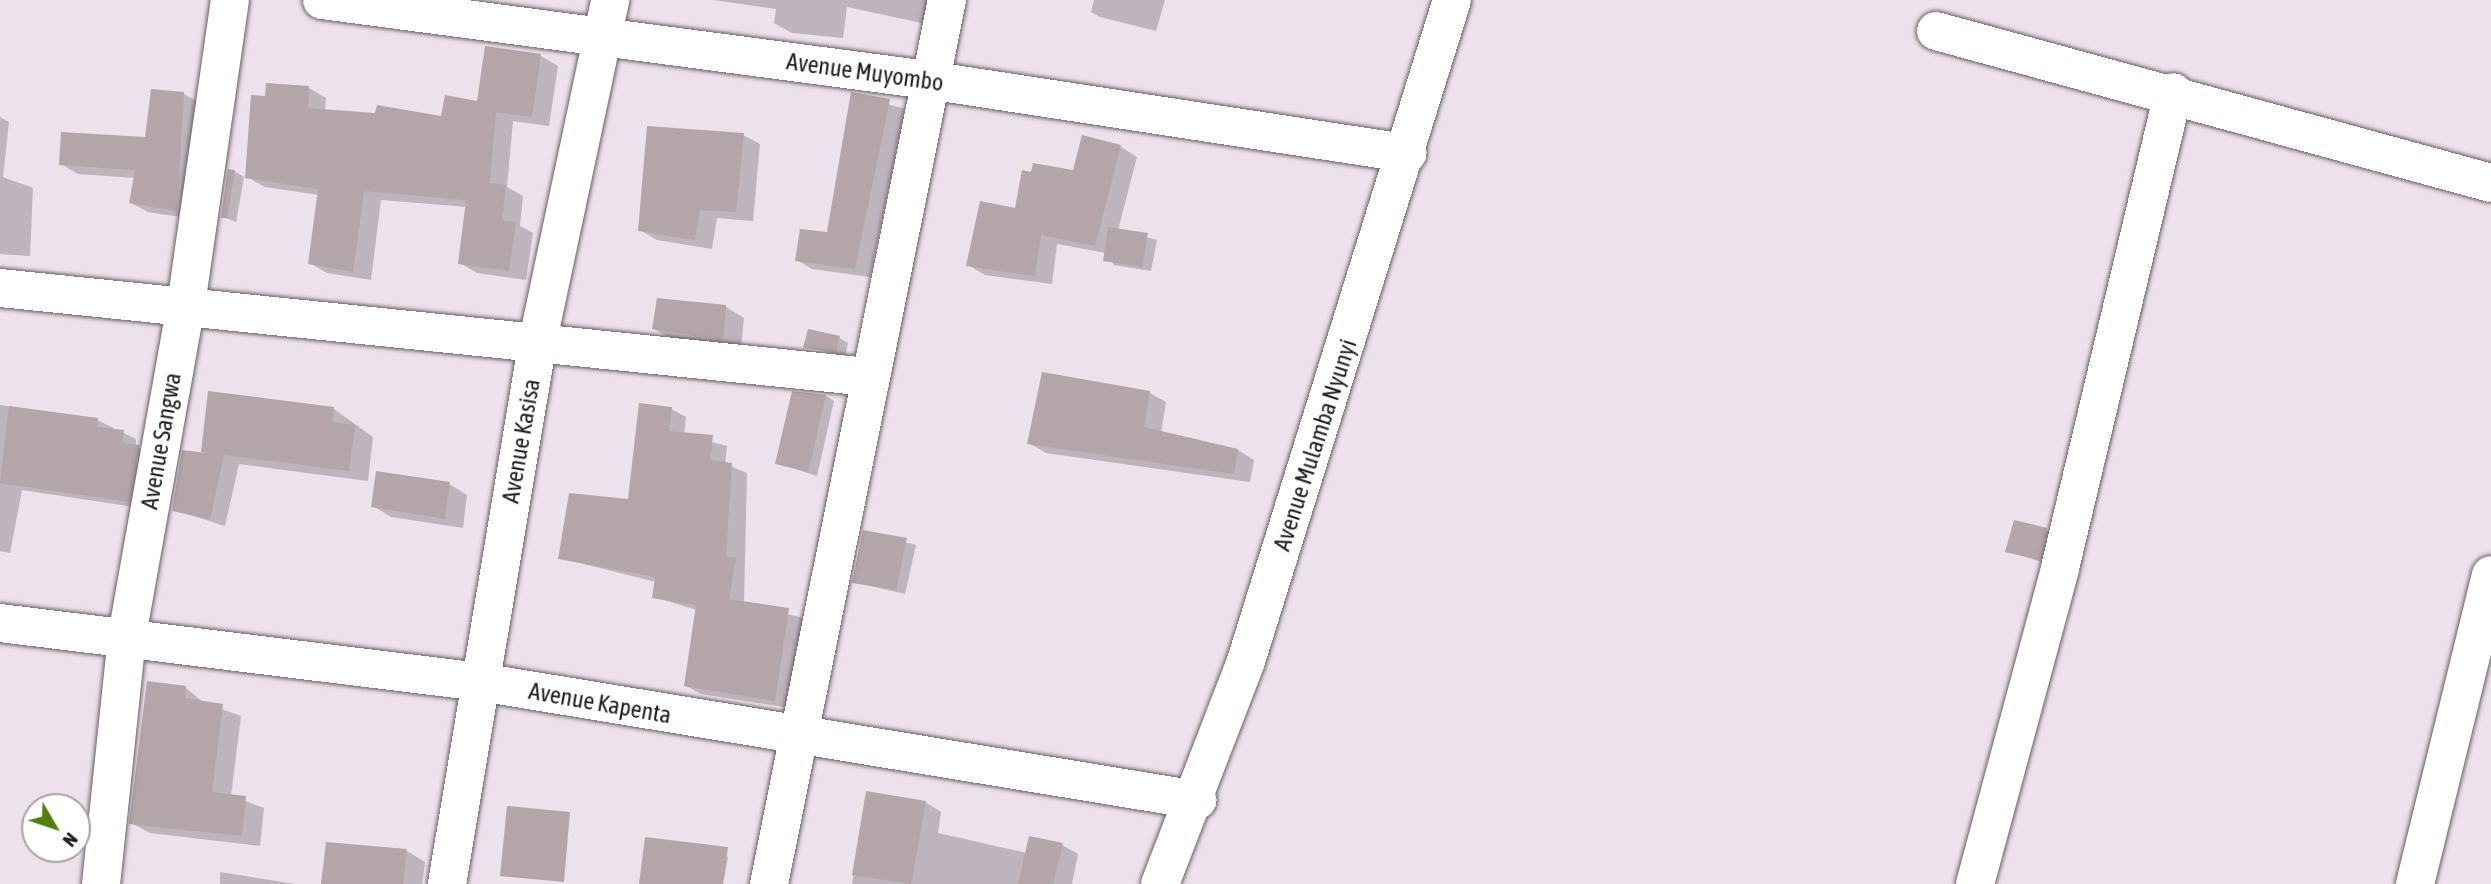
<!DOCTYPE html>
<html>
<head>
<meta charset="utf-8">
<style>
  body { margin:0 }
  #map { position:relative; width:2491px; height:884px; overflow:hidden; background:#ede1eb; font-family:"Asap Condensed",sans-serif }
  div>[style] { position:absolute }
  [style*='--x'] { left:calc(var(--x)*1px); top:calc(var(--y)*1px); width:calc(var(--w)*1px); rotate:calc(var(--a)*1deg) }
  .shadow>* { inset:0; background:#0003 }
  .building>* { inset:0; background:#b3a5a8 }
  .roads { filter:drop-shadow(0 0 2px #685e66) drop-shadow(0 0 2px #685e66) }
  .minor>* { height:38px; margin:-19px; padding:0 19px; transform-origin:19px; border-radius:19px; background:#fff }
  span { translate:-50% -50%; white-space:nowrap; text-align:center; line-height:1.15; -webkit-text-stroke:6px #fff; paint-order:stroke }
  .street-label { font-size:24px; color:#1f1b1e }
  .north { position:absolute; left:21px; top:793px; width:70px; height:70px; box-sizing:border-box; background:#fff; border:2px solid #a5a4a5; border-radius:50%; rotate:129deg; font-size:19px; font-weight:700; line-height:28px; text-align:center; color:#1f1b1e }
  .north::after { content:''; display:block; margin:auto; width:24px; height:32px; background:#507f09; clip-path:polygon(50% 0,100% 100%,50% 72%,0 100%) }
</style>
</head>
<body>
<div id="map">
  <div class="shadow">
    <i style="clip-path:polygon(713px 0,936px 0,931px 25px,847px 7px,843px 38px,792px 33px,774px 23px,776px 9px)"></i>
    <i style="clip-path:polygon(1094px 0,1165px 0,1156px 31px,1100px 17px,1091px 12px)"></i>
    <i style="clip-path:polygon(487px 48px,541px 56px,558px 66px,549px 126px,513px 121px,507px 187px,523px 196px,520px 226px,533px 233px,526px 280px,477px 273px,460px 263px,467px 207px,381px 200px,371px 280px,327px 273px,310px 263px,319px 195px,265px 187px,247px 177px,267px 98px,309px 88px,326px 98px,325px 111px,442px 118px,478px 103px)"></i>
    <i style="clip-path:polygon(184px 94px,201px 104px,194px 219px,148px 212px,131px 203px,135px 178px,78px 174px,61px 164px,146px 139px)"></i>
    <i style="clip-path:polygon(853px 94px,905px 109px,870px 277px,812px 269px,797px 260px,829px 234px)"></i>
    <i style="clip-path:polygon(0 117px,9px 122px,3px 177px,33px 188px,30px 256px,0 254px)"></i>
    <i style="clip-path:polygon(743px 135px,760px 144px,753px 221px,717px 218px,712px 249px,657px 240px,640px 230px)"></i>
    <i style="clip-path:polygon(1121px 147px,1137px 157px,1118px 230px,1157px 240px,1151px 271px,1114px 265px,1106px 253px,1057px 244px,1052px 284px,985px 275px,968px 265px,1017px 210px)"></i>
    <i style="clip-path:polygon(234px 171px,244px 177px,236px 222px,223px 217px)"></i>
    <i style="clip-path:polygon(726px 307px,744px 318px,741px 349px,672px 339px,654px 329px)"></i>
    <i style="clip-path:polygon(839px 338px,848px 343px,845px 356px,805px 347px)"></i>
    <i style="clip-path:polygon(1044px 374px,1150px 393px,1166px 402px,1161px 433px,1238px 450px,1254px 460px,1250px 482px,1046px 453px,1029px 443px)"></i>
    <i style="clip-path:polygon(826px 396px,834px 401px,817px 476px,777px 463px)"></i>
    <i style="clip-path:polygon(0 405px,97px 420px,136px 439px,136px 446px,151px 454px,141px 508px,22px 490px,10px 553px,0 551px)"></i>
    <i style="clip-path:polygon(334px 409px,373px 437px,368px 481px,239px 464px,225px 526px,174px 510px,211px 455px,203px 451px)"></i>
    <i style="clip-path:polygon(671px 409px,686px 417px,684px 435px,727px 446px,725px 464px,747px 473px,744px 603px,803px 618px,790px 708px,701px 694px,686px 686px,697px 610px,654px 597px,656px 582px,560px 558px,630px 501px)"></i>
    <i style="clip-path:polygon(449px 484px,467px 495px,463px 528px,391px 517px,373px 506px)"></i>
    <i style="clip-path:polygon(2046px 530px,2055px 535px,2048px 564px,2007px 551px)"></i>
    <i style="clip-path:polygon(864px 532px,916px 545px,905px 594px,854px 582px)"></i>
    <i style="clip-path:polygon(148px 683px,186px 688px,204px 703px,241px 716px,231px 796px,264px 808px,260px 846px,150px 833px,131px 823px)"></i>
    <i style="clip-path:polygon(868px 793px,925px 802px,941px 812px,938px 833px,1027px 853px,1062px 845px,1078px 854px,1072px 884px,852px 884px)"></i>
    <i style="clip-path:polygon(710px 846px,728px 857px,723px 884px,641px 884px)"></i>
    <i style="clip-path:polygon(407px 851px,425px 862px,422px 884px,323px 884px)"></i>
    <i style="clip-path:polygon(220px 872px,295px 884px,296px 884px,220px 884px)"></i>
  </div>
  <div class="building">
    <i style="clip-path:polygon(485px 46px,541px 54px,532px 117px,496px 112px,490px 183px,506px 185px,502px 220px,516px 222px,509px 271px,458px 264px,466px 200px,364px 191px,353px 272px,308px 264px,318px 189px,245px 178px,251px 95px,265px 96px,266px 83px,309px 86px,308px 108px,375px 113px,377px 105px,441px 116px,445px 95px,477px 101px)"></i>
    <i style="clip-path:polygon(151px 89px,184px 92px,177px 211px,129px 203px,135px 170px,59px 165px,61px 132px,145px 137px)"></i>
    <i style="clip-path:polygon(851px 92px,890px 99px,855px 269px,795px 261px,800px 229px,827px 232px)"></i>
    <i style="clip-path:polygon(647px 126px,744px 133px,736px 212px,700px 210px,695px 240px,638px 231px)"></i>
    <i style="clip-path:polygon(1082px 135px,1121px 145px,1095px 246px,1041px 235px,1035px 276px,966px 266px,980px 201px,1015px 208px,1022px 170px,1031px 172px,1033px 163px,1073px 170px)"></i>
    <i style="clip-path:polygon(228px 169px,235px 170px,227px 218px,221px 218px)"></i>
    <i style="clip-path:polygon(1108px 227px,1148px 233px,1142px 267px,1103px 261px)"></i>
    <i style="clip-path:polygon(657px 298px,726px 305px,723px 340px,652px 329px)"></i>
    <i style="clip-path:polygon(808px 329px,840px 336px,836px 352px,803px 348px)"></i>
    <i style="clip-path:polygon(1042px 372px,1150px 391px,1144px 427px,1238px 449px,1234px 474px,1027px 444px)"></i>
    <i style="clip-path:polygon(208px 391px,334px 407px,332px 422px,355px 425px,349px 471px,201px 452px)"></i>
    <i style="clip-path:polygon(792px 391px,826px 395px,808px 472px,775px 464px)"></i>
    <i style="clip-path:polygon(639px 403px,672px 407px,669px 431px,713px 435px,710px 460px,732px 463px,726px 556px,736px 558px,729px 599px,789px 608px,775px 701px,684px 686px,696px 605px,652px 598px,655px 577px,558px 559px,569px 493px,628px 499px)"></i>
    <i style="clip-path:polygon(9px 406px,98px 418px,97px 427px,124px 430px,123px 443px,139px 445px,129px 502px,0 483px)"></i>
    <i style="clip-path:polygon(182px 450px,224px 455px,210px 519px,172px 511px)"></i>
    <i style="clip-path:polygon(376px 471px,450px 482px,445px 519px,371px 507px)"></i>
    <i style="clip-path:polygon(2014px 520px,2047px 528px,2039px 560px,2005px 552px)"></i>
    <i style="clip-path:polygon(863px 530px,907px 538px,896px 590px,852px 583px)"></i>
    <i style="clip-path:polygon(147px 681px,186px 686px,185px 698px,223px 704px,212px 792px,246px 796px,242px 836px,129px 824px)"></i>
    <i style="clip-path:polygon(866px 791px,926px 801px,911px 884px,852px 875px)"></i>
    <i style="clip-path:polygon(507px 806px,570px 812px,564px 882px,500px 876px)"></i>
    <i style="clip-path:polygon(1029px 836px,1063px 843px,1053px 884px,1018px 884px)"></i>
    <i style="clip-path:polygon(645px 837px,728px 847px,723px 884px,639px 884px)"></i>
    <i style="clip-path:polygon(326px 842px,407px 849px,403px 884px,321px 884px)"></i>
  </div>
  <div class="roads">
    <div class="minor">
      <i style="--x:322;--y:0;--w:611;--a:7.52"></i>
      <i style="--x:928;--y:80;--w:485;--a:8.7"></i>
      <i style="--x:1936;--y:31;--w:575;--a:15.32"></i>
      <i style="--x:0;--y:288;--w:874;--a:5.85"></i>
      <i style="--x:0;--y:623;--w:484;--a:7"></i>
      <i style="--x:480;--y:682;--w:727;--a:9.35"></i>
      <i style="--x:101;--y:884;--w:249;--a:-84"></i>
      <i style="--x:127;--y:636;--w:336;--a:-79.9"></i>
      <i style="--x:186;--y:305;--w:308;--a:-81.8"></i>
      <i style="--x:447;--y:884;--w:552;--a:-80.5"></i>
      <i style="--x:538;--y:340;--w:348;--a:-78"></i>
      <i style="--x:769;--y:884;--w:902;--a:-78.62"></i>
      <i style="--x:1160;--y:884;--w:239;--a:-68.9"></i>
      <i style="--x:1246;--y:661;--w:692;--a:-72.69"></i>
      <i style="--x:1975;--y:884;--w:327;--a:-74.9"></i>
      <i style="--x:2060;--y:568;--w:489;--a:-76.6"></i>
      <i style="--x:2415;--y:884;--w:318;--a:-76.2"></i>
    </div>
  </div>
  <div class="street-label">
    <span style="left:865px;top:72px;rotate:8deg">Avenue Muyombo</span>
    <span style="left:161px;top:441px;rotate:-80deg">Avenue Sangwa</span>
    <span style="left:521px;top:441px;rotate:-80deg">Avenue Kasisa</span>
    <span style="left:1315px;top:445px;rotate:-72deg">Avenue Mulamba Nyunyi</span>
    <span style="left:600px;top:703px;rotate:10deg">Avenue Kapenta</span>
  </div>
  <div class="north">N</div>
</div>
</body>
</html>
